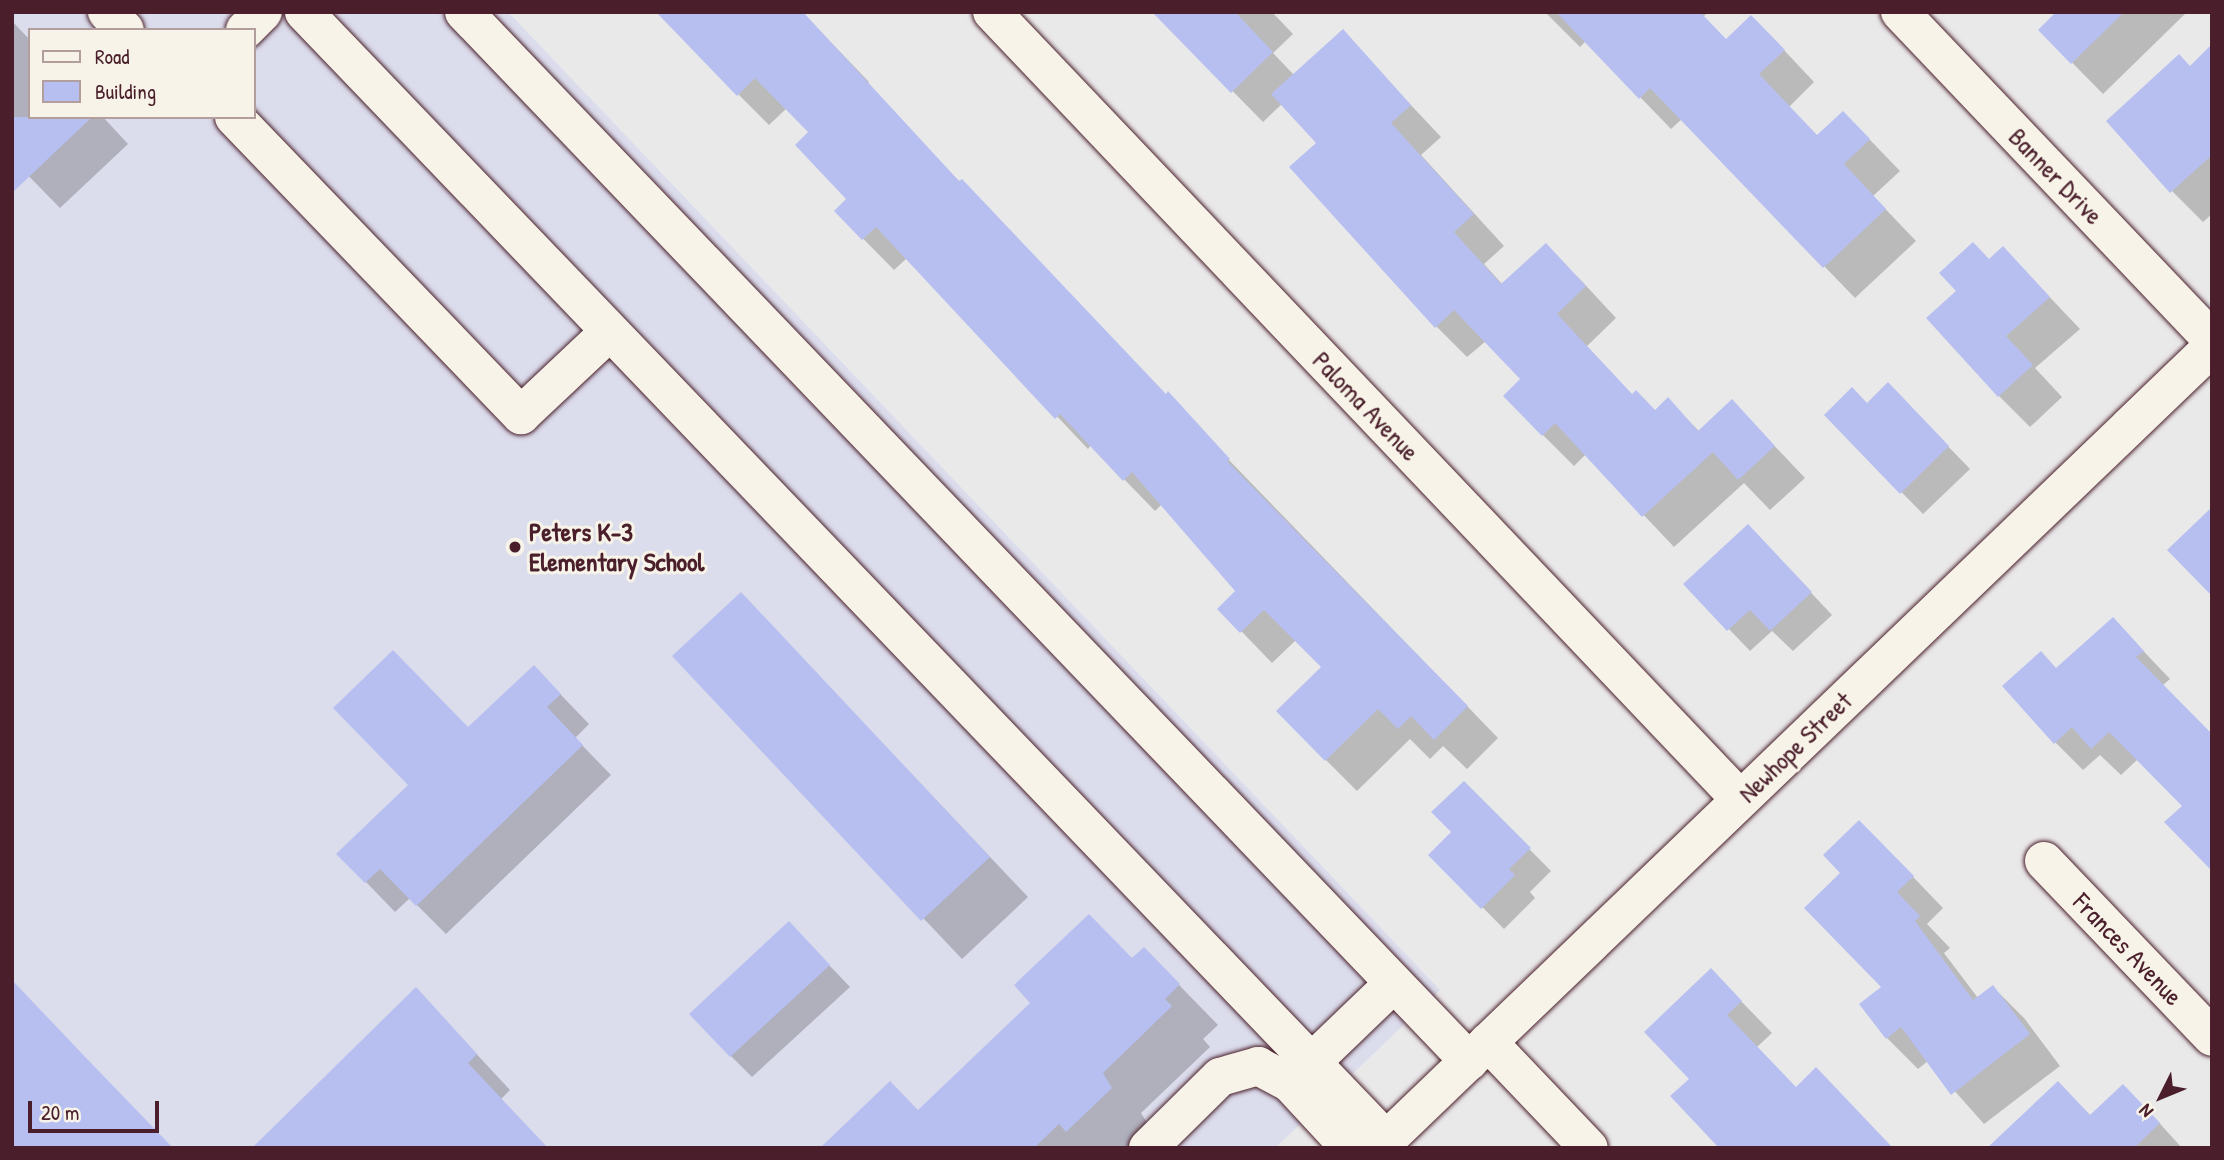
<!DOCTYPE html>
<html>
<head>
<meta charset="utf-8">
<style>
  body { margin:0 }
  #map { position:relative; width:2224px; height:1160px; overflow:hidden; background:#eae9ea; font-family:"Patrick Hand",sans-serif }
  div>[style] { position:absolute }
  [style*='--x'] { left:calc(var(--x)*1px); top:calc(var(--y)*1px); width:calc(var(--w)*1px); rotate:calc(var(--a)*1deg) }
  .built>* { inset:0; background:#dbdcec }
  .shadow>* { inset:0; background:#0003 }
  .building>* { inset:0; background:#b7bff0 }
  .roads { filter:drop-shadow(0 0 2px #4a1f2b) drop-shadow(0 0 2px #4a1f2b) }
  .minor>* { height:38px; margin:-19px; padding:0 19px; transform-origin:19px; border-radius:19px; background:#f7f3e8 }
  .dots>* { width:19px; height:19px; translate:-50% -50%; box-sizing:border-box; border:4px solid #f7f3e8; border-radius:50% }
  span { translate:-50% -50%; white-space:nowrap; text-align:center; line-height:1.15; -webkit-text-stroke:6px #f7f3e8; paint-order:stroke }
  .street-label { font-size:26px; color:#4a1f2b }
  .poi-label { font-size:26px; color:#4a1f2b; font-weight:700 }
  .left { translate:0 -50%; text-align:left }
  .frame { position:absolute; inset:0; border:14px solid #4a1f2b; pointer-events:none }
  .legend { position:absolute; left:28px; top:28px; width:228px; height:91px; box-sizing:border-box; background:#f7f3e8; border:2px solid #b29e9c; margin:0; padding:9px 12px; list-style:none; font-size:21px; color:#4a1f2b }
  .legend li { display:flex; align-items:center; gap:14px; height:35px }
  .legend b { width:35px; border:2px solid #b29e9c }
  .north { position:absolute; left:2126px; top:1062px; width:70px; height:70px; -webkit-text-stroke:5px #f7f3e8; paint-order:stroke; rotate:227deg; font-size:19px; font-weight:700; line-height:28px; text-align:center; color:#4a1f2b }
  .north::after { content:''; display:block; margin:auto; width:24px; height:32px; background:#4a1f2b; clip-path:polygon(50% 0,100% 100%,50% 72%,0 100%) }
  .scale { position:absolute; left:28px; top:1101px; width:131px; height:32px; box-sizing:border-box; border:4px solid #4a1f2b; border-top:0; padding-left:9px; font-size:21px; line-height:24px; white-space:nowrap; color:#4a1f2b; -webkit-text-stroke:5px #f7f3e8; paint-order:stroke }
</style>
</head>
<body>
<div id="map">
  <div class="built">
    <i style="clip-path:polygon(evenodd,12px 12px,508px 12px,1440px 990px,1275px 1148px,12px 1148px,12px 12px,30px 30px,254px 30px,254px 117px,30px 117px,30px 30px)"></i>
  </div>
  <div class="shadow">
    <i style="clip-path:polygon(802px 12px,869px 82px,866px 85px,1498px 738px,1467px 769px,1443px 746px,1430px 759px,1410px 739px,1357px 791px,1326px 760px,1323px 667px,1296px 640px,1272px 663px,1220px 609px,1238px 592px,1162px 504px,1155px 511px,1091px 445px,1088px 449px,907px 258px,894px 270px,836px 211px,849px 199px,810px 132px,787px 108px,769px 125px,738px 94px)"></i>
    <i style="clip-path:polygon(1155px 12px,1272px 12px,1293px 34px,1273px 53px,1294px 75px,1342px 32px,1441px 137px,1421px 155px,1504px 246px,1484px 264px,1503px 285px,1577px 276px,1616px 318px,1587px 346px,1633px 396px,1655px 412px,1668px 400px,1699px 431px,1732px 401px,1805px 478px,1770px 510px,1744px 483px,1674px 547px,1586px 454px,1574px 466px,1543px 435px,1523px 379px,1486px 341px,1467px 357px,1436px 326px,1318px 143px,1282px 104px,1263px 122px)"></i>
    <i style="clip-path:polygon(1545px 12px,1708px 12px,1703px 17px,1726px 41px,1782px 48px,1814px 82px,1789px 107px,1818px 137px,1843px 113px,1874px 144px,1900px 171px,1873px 196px,1916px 241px,1855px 298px,1682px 119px,1671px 129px,1586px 41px,1580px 47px)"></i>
    <i style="clip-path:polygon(2059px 12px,2187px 12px,2103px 94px,2040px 30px)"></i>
    <i style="clip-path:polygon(12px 21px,30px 40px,30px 117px,103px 117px,128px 144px,60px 208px,12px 159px)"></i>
    <i style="clip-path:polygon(2212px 47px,2212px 214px,2203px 222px,2172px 191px,2191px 68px)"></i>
    <i style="clip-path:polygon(2003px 248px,2080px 329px,2035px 368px,2062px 397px,2030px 427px,1999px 396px,1989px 261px)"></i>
    <i style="clip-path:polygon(1867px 404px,1909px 406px,1970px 469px,1923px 514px,1826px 415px)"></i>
    <i style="clip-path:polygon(1769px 548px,1832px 615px,1793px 651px,1772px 631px,1750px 651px,1686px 584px)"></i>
    <i style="clip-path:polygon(741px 594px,1028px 897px,962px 959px,675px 656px)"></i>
    <i style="clip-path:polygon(2113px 619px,2170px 679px,2162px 686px,2184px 806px,2138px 759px,2121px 775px,2100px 755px,2083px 770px,2055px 742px,2057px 669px)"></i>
    <i style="clip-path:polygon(534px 667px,589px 724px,575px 738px,611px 775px,446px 934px,410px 898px,395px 912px,339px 854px)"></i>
    <i style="clip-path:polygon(1464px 783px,1551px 871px,1530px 892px,1535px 898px,1504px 929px,1431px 855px,1453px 832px)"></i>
    <i style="clip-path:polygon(1890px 853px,1943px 908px,1927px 924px,1950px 948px,1944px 953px,1978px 998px,1993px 987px,2024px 1018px,2060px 1066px,1984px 1124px,1928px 1061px,1918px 1069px,1887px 1038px,1883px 987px)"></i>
    <i style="clip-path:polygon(810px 945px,850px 987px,752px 1077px,731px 1056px)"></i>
    <i style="clip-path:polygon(1144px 949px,1218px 1025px,1203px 1039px,1210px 1047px,1141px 1113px,1150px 1128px,1129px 1148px,857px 1148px,918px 1112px)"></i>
    <i style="clip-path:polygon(1711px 970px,1772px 1033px,1756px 1048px,1796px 1089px,1691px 1079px)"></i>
    <i style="clip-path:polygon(416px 989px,510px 1090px,501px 1099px,254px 1148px)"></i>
    <i style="clip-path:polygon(2058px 1083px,2091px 1116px,2154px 1117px,2182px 1148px,2001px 1148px)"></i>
  </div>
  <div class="building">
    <i style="clip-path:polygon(656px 12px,803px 12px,959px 181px,962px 179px,1166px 394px,1168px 391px,1230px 459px,1227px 461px,1468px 706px,1434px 740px,1411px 716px,1398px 729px,1378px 709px,1325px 761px,1276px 711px,1321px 667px,1264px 610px,1240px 633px,1217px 609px,1235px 591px,1132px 472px,1123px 481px,1060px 414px,1055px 419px,876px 227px,862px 240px,834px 211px,846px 199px,795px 145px,808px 132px,755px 78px,737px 96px)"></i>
    <i style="clip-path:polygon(1152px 12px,1235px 12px,1273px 52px,1231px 93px)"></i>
    <i style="clip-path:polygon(1556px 12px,1700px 12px,1726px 39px,1751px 15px,1785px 50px,1759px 74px,1817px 135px,1843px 111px,1870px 139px,1844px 164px,1886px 209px,1823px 268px,1650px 88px,1639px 99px)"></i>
    <i style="clip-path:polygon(2056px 12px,2124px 12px,2071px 64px,2038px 30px)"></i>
    <i style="clip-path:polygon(1343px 29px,1411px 105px,1391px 123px,1474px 214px,1454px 232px,1501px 284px,1546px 243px,1586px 286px,1557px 314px,1632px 394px,1636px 390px,1655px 410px,1668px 397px,1698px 431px,1732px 399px,1775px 446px,1738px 480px,1713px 452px,1642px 517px,1555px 423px,1542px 436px,1503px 396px,1520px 379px,1454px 310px,1435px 328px,1289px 167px,1316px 143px,1271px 94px)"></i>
    <i style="clip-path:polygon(2212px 44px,2212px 155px,2170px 193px,2106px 121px,2179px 54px,2190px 66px)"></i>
    <i style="clip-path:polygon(12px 117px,92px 117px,12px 193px)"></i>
    <i style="clip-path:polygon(1973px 242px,1989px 259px,2003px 246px,2050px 297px,2006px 336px,2033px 365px,1998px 397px,1926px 318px,1956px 291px,1939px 273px)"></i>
    <i style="clip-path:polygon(1888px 382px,1949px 446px,1900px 494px,1824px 415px,1852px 387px,1867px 403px)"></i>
    <i style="clip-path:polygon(2212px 507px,2212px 596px,2167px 550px)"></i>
    <i style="clip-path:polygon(1748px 524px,1812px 592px,1770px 631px,1750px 610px,1727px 631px,1683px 584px)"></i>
    <i style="clip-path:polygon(741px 592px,990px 857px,921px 921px,672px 656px)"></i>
    <i style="clip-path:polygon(2113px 617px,2144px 651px,2136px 657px,2212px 734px,2212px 871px,2164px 822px,2182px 806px,2109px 732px,2091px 749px,2072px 727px,2054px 744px,2002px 686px,2041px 651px,2056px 668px)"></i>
    <i style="clip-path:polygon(393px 650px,468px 727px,534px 665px,561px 694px,547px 707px,583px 745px,416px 906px,380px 869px,365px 883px,336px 854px,408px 785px,333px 708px)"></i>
    <i style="clip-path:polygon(1464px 781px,1531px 848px,1509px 869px,1515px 875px,1481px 909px,1428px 855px,1451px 832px,1431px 812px)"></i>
    <i style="clip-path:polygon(1859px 820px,1914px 876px,1897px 892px,1920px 916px,1915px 921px,1973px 1000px,1993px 985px,2030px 1034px,1951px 1095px,1901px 1027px,1886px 1039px,1859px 1004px,1881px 987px,1804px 908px,1840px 873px,1823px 855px)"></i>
    <i style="clip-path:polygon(1089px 914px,1132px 958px,1144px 947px,1180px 984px,1165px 999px,1172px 1006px,1103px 1073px,1112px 1088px,1066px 1132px,1059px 1124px,1034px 1148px,820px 1148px,890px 1081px,918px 1110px,1030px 1003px,1014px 985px)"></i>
    <i style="clip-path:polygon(789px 921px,830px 965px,730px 1057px,689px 1014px)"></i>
    <i style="clip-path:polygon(1711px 968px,1742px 1001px,1727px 1015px,1796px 1087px,1816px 1067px,1893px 1148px,1719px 1148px,1670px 1096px,1689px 1079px,1644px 1032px)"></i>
    <i style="clip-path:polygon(12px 980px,90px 1062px,173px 1148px,12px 1148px)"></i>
    <i style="clip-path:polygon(416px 987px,477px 1054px,468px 1063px,548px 1148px,252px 1148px)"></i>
    <i style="clip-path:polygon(2058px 1081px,2090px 1115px,2123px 1084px,2160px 1123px,2134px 1148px,1987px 1148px)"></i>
  </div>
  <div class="roads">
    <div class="minor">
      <i style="--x:107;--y:12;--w:25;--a:45"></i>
      <i style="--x:304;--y:12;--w:1563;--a:46.19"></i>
      <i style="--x:464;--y:12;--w:1453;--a:46.23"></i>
      <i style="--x:992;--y:12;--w:1086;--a:46.46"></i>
      <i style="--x:1900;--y:12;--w:453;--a:46.4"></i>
      <i style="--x:245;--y:30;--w:25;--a:-45"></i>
      <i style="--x:234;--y:117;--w:414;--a:46.1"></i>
      <i style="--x:521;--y:415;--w:122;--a:-43.3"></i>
      <i style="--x:2044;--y:861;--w:243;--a:46.3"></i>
      <i style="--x:1488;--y:1042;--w:146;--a:46.4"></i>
      <i style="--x:1313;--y:1061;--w:112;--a:-43.9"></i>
      <i style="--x:1148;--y:1148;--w:101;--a:-44.6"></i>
      <i style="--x:1220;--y:1077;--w:40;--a:-16"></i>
      <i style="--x:1258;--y:1066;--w:36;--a:28"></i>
      <i style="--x:1290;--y:1083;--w:88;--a:47.3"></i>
      <i style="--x:1378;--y:1148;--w:1156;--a:-43.84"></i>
    </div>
  </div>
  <div class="dots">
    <i style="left:515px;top:547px;background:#4a1f2b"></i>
  </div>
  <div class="street-label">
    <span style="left:2056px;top:176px;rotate:46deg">Banner Drive</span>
    <span style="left:1366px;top:406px;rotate:46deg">Paloma Avenue</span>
    <span style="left:1795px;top:747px;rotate:-44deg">Newhope Street</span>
    <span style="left:2128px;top:949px;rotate:46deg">Frances Avenue</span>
  </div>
  <div class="poi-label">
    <span class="left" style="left:529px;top:547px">Peters K-3<br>Elementary School</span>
  </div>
  <div class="frame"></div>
  <ul class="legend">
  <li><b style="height:9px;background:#f7f3e8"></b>Road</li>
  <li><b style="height:19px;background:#b7bff0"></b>Building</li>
  </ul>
  <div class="north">N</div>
  <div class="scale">20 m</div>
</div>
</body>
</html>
